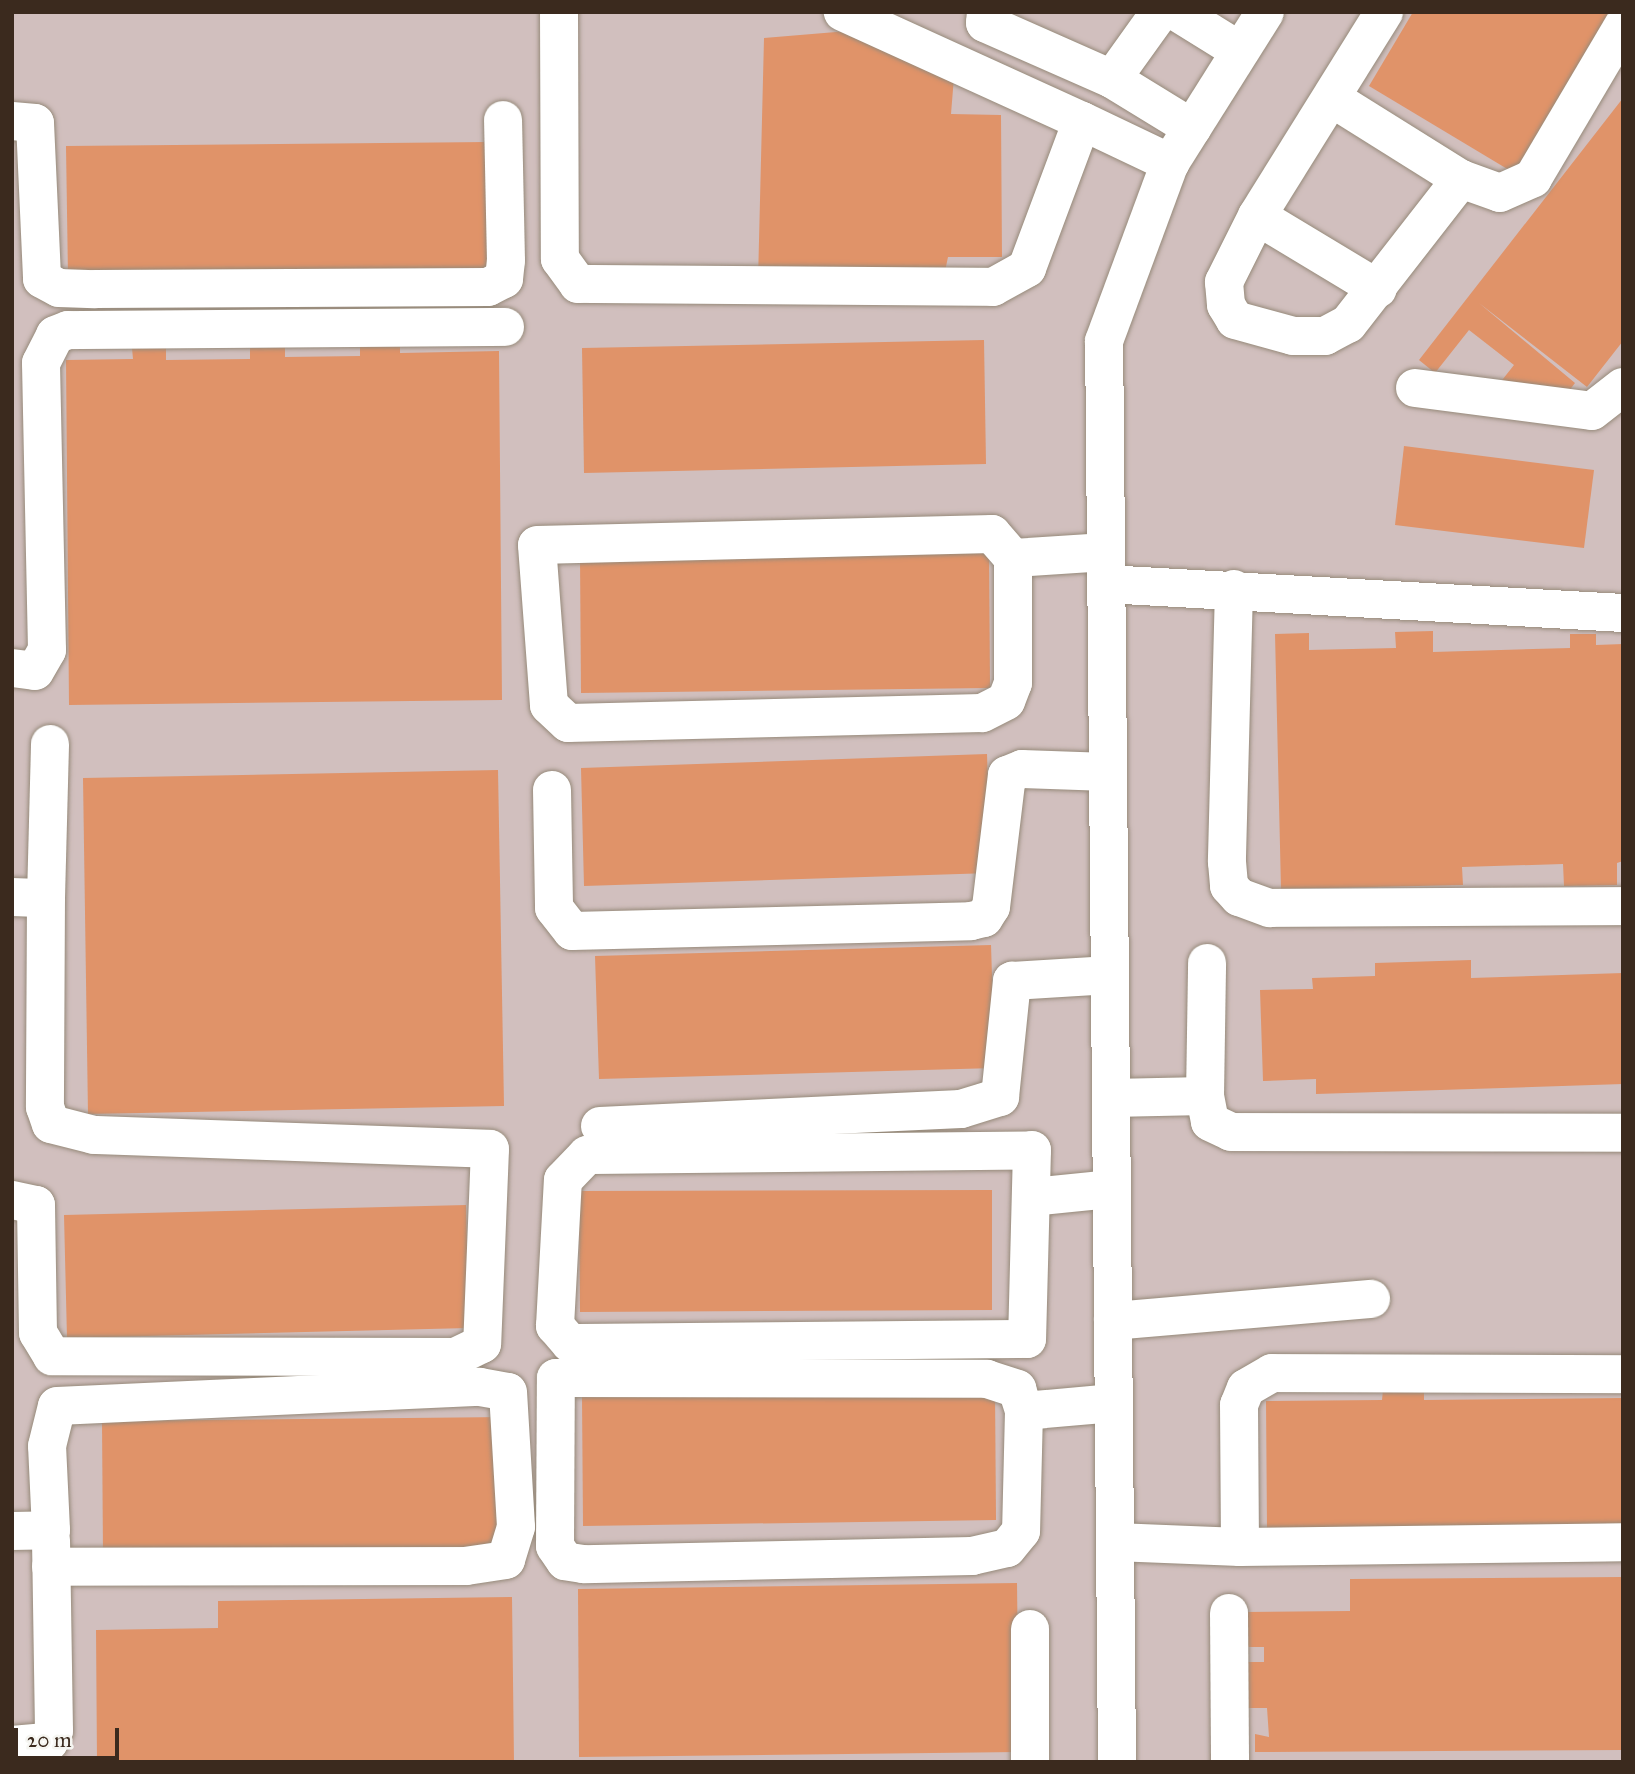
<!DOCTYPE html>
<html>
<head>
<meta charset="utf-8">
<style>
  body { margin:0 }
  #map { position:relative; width:1635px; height:1774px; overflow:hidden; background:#f0e9d5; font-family:"IM FELL Great Primer",serif }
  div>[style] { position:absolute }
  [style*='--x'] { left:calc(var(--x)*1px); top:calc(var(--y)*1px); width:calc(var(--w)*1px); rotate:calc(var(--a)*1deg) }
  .industrial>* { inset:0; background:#d1bfbe }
  .building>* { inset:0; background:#e09369 }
  .roads { filter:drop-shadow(0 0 2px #968a7a) drop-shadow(0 0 2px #968a7a) }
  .minor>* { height:38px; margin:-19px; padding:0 19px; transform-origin:19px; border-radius:19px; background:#fff }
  span { translate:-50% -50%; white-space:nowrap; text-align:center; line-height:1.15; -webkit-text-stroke:5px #f6f6f2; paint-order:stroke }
  .frame { position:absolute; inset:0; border:14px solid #3b2a1e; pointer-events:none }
  .scale { position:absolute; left:14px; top:1728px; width:105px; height:32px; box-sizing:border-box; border:4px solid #3b2a1e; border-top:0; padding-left:9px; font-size:21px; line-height:24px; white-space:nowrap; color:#3b2a1e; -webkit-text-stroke:5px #f6f6f2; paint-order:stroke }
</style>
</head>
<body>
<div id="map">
  <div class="industrial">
    <i style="clip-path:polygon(12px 12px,1623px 12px,1623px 1762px,12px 1762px)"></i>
  </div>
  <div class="building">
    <i style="clip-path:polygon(1413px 12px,1616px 12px,1519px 176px,1369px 86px)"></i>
    <i style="clip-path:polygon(848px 31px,954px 77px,951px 114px,1001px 115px,1002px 257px,948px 257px,943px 281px,758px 281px,764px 38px)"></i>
    <i style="clip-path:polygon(1623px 98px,1623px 341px,1587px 387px,1479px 303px,1575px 383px,1565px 396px,1495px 389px,1514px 365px,1469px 330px,1435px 373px,1419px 360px)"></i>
    <i style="clip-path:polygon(488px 142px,489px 272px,68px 276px,66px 146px)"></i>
    <i style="clip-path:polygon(984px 340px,986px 464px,584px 473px,582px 348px)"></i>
    <i style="clip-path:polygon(360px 341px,400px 341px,400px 353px,499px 351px,502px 700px,69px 705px,66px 360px,133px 359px,132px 348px,166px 347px,166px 360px,250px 359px,250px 348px,285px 347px,285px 357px,360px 356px)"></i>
    <i style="clip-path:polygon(1404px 446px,1594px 470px,1584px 548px,1395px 525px)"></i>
    <i style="clip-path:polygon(989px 551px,990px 688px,581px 693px,580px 556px)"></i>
    <i style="clip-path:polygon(1433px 631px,1433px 652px,1570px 648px,1570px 634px,1596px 634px,1596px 645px,1623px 644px,1623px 861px,1617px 863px,1617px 885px,1564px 886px,1563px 864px,1462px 867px,1463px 885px,1281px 889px,1275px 634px,1309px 633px,1309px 650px,1396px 648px,1395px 632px)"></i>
    <i style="clip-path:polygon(987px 754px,991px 873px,584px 886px,581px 768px)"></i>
    <i style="clip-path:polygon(498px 770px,504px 1106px,88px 1114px,83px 778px)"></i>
    <i style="clip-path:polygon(991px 945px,995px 1068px,599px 1079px,595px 956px)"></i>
    <i style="clip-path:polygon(1471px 960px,1471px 978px,1623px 973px,1623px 1084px,1316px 1094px,1316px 1079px,1263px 1081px,1260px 990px,1313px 989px,1312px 978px,1375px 976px,1375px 963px)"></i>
    <i style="clip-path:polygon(992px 1190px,992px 1310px,580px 1312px,579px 1191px)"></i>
    <i style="clip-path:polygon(466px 1205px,469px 1328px,67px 1338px,64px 1215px)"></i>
    <i style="clip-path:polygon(1424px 1389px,1424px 1400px,1623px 1398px,1623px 1525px,1267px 1529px,1266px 1401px,1382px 1400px,1383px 1390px)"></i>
    <i style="clip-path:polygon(995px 1390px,996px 1520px,583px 1526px,582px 1396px)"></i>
    <i style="clip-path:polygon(508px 1417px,509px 1549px,103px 1554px,102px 1421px)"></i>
    <i style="clip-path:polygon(1623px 1577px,1623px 1750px,1255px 1752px,1255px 1734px,1269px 1737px,1267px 1708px,1238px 1708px,1238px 1662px,1264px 1662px,1264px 1647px,1247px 1647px,1247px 1612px,1350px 1611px,1350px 1579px)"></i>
    <i style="clip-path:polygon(1017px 1583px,1019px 1752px,579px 1757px,578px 1589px)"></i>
    <i style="clip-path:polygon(512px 1597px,514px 1762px,97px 1762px,96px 1630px,218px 1628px,218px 1601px)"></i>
  </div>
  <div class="roads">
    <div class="minor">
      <i style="--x:559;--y:12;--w:247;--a:89.8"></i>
      <i style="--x:560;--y:259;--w:31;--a:54"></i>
      <i style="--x:578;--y:284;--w:415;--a:0.4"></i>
      <i style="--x:993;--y:287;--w:39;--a:-29"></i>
      <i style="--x:1027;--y:268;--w:157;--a:-69.5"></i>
      <i style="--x:1082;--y:121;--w:263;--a:-155.5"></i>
      <i style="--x:986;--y:12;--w:11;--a:95"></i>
      <i style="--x:985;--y:23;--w:139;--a:23.8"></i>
      <i style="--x:1112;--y:79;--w:94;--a:31.5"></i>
      <i style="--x:1177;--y:12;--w:74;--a:31.8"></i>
      <i style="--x:1384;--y:12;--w:240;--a:121.9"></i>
      <i style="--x:1257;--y:216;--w:74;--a:116.6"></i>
      <i style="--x:1224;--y:282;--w:23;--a:85"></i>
      <i style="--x:1226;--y:305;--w:17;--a:59"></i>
      <i style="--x:1235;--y:320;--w:60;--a:15.4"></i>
      <i style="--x:1293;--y:336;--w:32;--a:0"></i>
      <i style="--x:1325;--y:336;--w:26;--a:-28"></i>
      <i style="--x:1348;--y:324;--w:184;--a:-52.1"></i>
      <i style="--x:1112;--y:79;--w:82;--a:-54.4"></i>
      <i style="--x:1333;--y:99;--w:151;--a:32"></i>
      <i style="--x:1461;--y:179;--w:41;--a:19.7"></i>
      <i style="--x:1500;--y:193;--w:36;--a:-24"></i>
      <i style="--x:1533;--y:178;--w:177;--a:-59.4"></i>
      <i style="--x:12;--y:121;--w:23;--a:5"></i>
      <i style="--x:35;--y:123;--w:156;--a:87.4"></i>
      <i style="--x:42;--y:279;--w:19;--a:28"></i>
      <i style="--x:59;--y:288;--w:36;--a:2"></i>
      <i style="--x:95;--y:289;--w:393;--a:-0.3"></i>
      <i style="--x:488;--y:287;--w:18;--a:-27"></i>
      <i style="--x:504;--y:279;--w:18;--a:-84"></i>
      <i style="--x:506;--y:261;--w:141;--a:-91.2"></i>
      <i style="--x:1082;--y:121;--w:98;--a:25.5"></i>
      <i style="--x:1257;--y:216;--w:141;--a:31.1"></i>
      <i style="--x:1415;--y:388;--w:178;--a:7.4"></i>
      <i style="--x:1592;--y:411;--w:39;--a:-38"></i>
      <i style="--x:992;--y:534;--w:32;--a:49"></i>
      <i style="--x:1013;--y:558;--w:125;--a:90"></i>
      <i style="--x:1013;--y:683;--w:19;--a:111"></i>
      <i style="--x:1006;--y:701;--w:27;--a:153"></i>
      <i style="--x:982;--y:713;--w:414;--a:178.6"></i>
      <i style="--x:568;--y:723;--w:26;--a:-137"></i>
      <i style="--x:549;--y:705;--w:160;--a:-94.3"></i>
      <i style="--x:537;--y:545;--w:455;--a:-1.4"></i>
      <i style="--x:1013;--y:558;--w:93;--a:-3.7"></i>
      <i style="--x:1106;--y:584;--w:518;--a:3.21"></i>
      <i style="--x:1234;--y:589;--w:273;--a:91.5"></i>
      <i style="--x:1227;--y:862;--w:24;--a:85"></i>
      <i style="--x:1229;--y:886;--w:15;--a:48"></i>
      <i style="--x:1239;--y:897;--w:33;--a:20"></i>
      <i style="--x:1270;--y:908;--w:353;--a:-0.3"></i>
      <i style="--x:12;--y:668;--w:23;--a:7"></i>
      <i style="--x:35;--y:671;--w:24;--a:-60"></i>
      <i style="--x:47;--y:650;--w:287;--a:-91.2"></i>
      <i style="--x:41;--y:363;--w:31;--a:-63"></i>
      <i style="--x:55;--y:335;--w:14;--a:-21"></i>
      <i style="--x:68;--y:330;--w:437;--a:-0.4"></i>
      <i style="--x:552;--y:790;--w:118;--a:89"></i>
      <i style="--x:554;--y:908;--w:29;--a:52"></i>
      <i style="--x:572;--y:931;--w:399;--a:-1.4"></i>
      <i style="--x:971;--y:921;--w:13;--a:-13"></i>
      <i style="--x:984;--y:918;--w:13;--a:-58"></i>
      <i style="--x:991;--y:907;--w:133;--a:-83.1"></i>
      <i style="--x:1007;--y:775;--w:16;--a:-22"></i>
      <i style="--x:1022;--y:769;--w:86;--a:2"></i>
      <i style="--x:12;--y:897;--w:34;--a:2"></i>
      <i style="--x:46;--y:898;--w:209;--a:90.3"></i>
      <i style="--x:45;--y:1107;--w:18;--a:71"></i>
      <i style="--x:51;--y:1124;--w:44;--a:14.3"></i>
      <i style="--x:94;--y:1135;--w:396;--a:2"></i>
      <i style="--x:490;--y:1149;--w:195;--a:92.3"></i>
      <i style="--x:482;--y:1344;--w:30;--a:154"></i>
      <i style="--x:455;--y:1357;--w:403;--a:-179.9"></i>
      <i style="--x:52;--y:1356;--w:27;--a:-121"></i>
      <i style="--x:38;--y:1333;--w:128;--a:-90.9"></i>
      <i style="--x:36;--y:1205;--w:25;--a:-168"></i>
      <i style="--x:46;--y:898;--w:154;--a:-88.5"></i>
      <i style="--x:1205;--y:1096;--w:133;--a:-89.1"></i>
      <i style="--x:1111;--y:1098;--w:94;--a:-1.2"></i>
      <i style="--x:1205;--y:1096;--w:26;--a:79"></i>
      <i style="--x:1210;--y:1122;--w:23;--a:25"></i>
      <i style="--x:1231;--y:1132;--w:392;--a:0.1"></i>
      <i style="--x:600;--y:1126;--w:361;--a:-2.7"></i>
      <i style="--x:961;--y:1109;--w:41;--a:-17.1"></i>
      <i style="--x:1000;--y:1097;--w:117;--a:-84.1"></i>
      <i style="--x:1012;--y:981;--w:98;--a:-3.5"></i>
      <i style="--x:1032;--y:1150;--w:189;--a:91.5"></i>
      <i style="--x:1027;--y:1339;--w:457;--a:179.5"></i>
      <i style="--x:570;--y:1343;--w:23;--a:-131"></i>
      <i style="--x:555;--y:1326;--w:146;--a:-86.9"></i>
      <i style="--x:563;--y:1180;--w:35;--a:-46"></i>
      <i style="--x:587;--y:1155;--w:445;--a:-0.6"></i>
      <i style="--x:1032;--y:1197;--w:79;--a:-5.8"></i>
      <i style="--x:1113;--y:1321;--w:259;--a:-4.9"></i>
      <i style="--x:1024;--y:1411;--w:120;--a:91.4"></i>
      <i style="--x:1021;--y:1531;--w:22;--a:129"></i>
      <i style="--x:1007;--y:1548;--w:36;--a:167"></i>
      <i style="--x:972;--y:1556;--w:389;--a:178.8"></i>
      <i style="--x:583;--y:1564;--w:18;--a:-171"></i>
      <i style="--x:565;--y:1561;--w:18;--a:-124"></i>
      <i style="--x:555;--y:1546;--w:168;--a:-89.7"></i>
      <i style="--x:556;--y:1378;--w:431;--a:0.1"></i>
      <i style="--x:987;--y:1379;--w:32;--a:18"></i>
      <i style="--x:1017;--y:1389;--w:23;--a:72"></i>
      <i style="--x:1024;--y:1411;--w:90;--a:-5.1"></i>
      <i style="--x:12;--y:1531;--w:39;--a:-1"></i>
      <i style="--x:51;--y:1530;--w:84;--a:-92.7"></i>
      <i style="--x:47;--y:1446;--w:41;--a:-76"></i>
      <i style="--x:57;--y:1406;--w:423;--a:-2.6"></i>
      <i style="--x:480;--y:1387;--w:28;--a:10"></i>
      <i style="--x:508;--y:1392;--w:135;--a:86.6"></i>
      <i style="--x:516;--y:1527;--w:34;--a:107"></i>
      <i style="--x:506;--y:1560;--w:40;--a:171.5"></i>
      <i style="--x:466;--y:1566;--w:415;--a:179.9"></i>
      <i style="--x:1115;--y:1542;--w:125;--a:2.3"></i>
      <i style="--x:1240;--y:1547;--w:383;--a:-0.7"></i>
      <i style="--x:1240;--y:1547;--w:142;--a:-90.4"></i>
      <i style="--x:1239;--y:1405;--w:18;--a:-68"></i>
      <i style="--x:1246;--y:1388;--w:30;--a:-30"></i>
      <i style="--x:1272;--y:1373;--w:351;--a:0.2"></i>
      <i style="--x:1229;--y:1613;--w:149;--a:89.6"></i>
      <i style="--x:1030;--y:1629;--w:133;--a:90"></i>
      <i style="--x:12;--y:1745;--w:37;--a:-5"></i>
      <i style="--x:49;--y:1742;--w:12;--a:-66"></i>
      <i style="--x:54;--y:1731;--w:191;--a:-90.9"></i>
      <i style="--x:1117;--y:1762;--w:1421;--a:-90.52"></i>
      <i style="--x:1104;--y:341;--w:190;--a:-69.7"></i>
      <i style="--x:1170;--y:163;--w:178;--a:-57.8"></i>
    </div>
  </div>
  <div class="frame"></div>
  <div class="scale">20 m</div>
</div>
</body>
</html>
